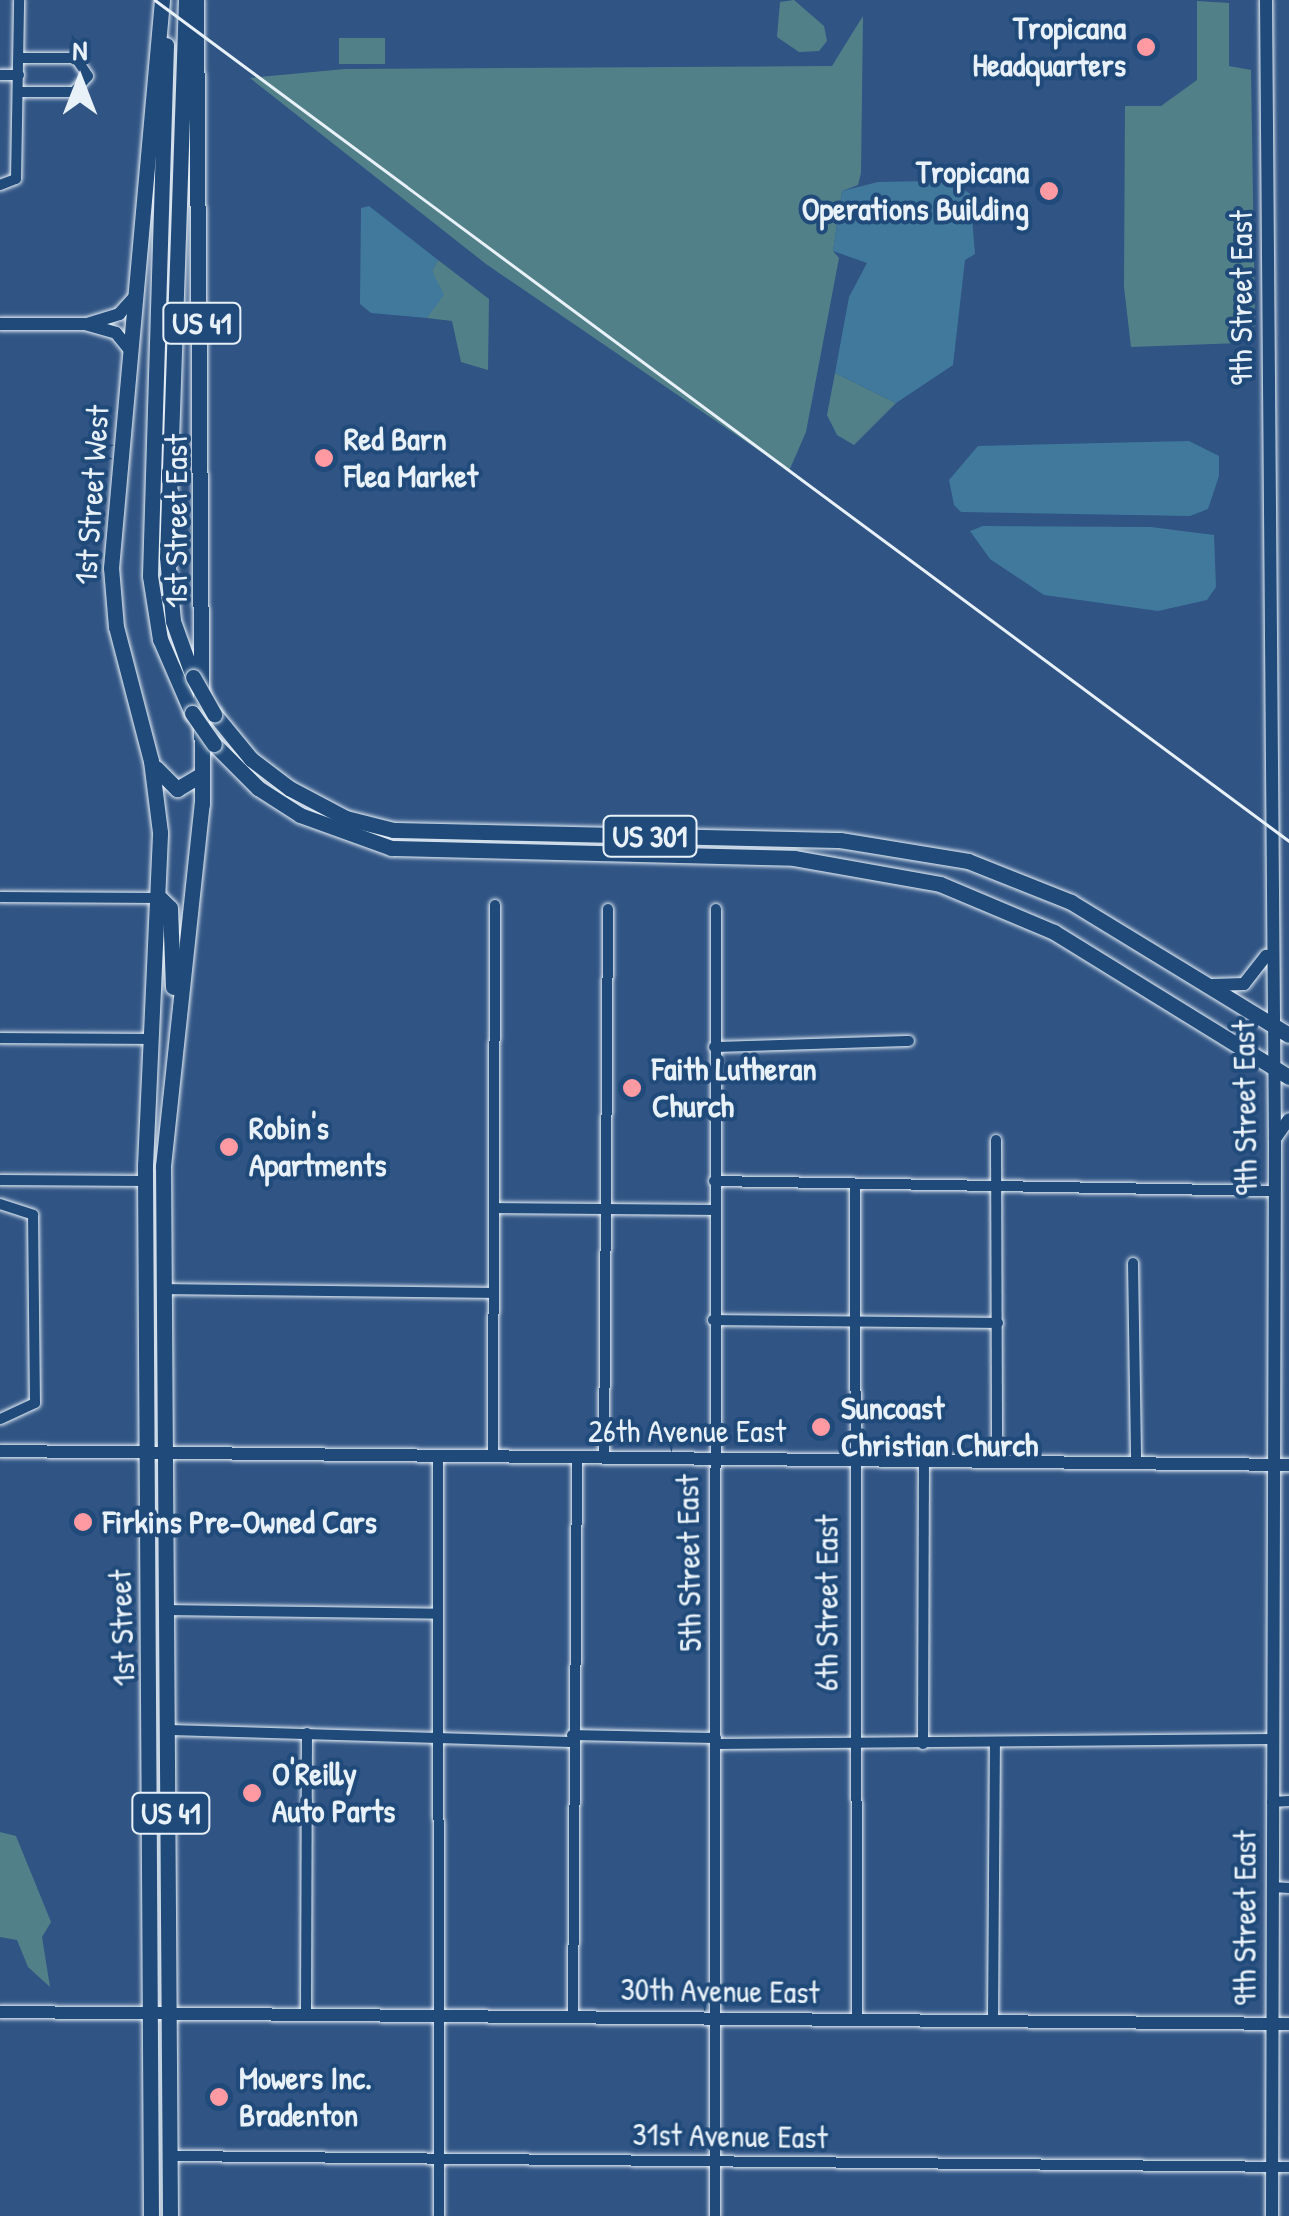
<!DOCTYPE html>
<html>
<head>
<meta charset="utf-8">
<style>
  body { margin:0 }
  #map { position:relative; width:1289px; height:2216px; overflow:hidden; background:#305484; font-family:"Patrick Hand",sans-serif }
  div>[style] { position:absolute }
  [style*='--x'] { left:calc(var(--x)*1px); top:calc(var(--y)*1px); width:calc(var(--w)*1px); rotate:calc(var(--a)*1deg) }
  .green>* { inset:0; background:#528089 }
  .water>* { inset:0; background:#41799d }
  .roads { filter:drop-shadow(0 0 2px #e8f1f8) drop-shadow(0 0 2px #e8f1f8) }
  .minor>* { height:10px; margin:-5px; padding:0 5px; transform-origin:5px; border-radius:5px; background:#1f4a7a }
  .tertiary>* { height:12px; margin:-6px; padding:0 6px; transform-origin:6px; border-radius:6px; background:#1f4a7a }
  .primary>* { height:15px; margin:-7.5px; padding:0 7.5px; transform-origin:7.5px; border-radius:7.5px; background:#1f4a7a }
  .rail>* { height:2.5px; margin:-1.25px; padding:0 1.25px; transform-origin:1.25px; border-radius:1.25px; background:#e8f1f8 }
  .bridges { filter:drop-shadow(0 0 2px #e8f1f8) drop-shadow(0 0 2px #e8f1f8) }
  .primary-bridge>* { height:15px; margin:-7.5px; padding:0 7.5px; transform-origin:7.5px; border-radius:7.5px; background:#1f4a7a }
  .dots>* { width:28px; height:28px; translate:-50% -50%; box-sizing:border-box; border:5px solid #1f4a7a; border-radius:50% }
  span { translate:-50% -50%; white-space:nowrap; text-align:center; line-height:1.15; -webkit-text-stroke:8px #1f4a7a; paint-order:stroke }
  .shield-label span { padding:2px 8px; background:#1f4a7a; border:2px solid; border-radius:8px; -webkit-text-stroke-width:0 }
  .shield-label { font-size:30px; color:#e8f1f8; font-weight:700 }
  .poi-label { font-size:32px; color:#e8f1f8; font-weight:700 }
  .right { translate:-100% -50%; text-align:right }
  .left { translate:0 -50%; text-align:left }
  .street-label { font-size:32px; color:#e8f1f8 }
  .north { position:absolute; left:30px; top:30px; width:100px; height:100px; -webkit-text-stroke:8px #1f4a7a; paint-order:stroke; rotate:0deg; font-size:28px; font-weight:700; line-height:40px; text-align:center; color:#e8f1f8 }
  .north::after { content:''; display:block; margin:auto; width:35px; height:45px; background:#e8f1f8; clip-path:polygon(50% 0,100% 100%,50% 72%,0 100%) }
</style>
</head>
<body>
<div id="map">
  <div class="green">
    <i style="clip-path:polygon(794px 0,824px 26px,827px 41px,819px 51px,799px 52px,777px 37px,780px 2px)"></i>
    <i style="clip-path:polygon(1197px 1px,1229px 3px,1229px 66px,1251px 70px,1255px 325px,1240px 343px,1131px 347px,1124px 287px,1125px 106px,1161px 106px,1197px 80px)"></i>
    <i style="clip-path:polygon(863px 16px,861px 173px,858px 185px,842px 191px,833px 251px,839px 258px,806px 432px,789px 471px,486px 264px,250px 78px,345px 69px,832px 66px)"></i>
    <i style="clip-path:polygon(339px 38px,385px 38px,385px 64px,339px 64px)"></i>
    <i style="clip-path:polygon(438px 260px,489px 299px,488px 370px,461px 362px,452px 321px,427px 318px,439px 297px,432px 271px)"></i>
    <i style="clip-path:polygon(835px 373px,896px 403px,854px 445px,837px 435px,827px 415px)"></i>
    <i style="clip-path:polygon(0 1832px,16px 1836px,51px 1922px,42px 1937px,50px 1987px,28px 1967px,17px 1940px,0 1937px)"></i>
  </div>
  <div class="water">
    <i style="clip-path:polygon(932px 181px,958px 185px,970px 194px,975px 254px,965px 260px,953px 365px,896px 403px,835px 373px,849px 297px,867px 263px,833px 251px,842px 191px,878px 182px)"></i>
    <i style="clip-path:polygon(369px 206px,438px 260px,432px 271px,444px 295px,427px 318px,371px 313px,360px 304px,361px 208px)"></i>
    <i style="clip-path:polygon(1189px 441px,1219px 456px,1219px 476px,1208px 509px,1190px 516px,961px 512px,954px 505px,949px 480px,978px 446px)"></i>
    <i style="clip-path:polygon(983px 526px,1151px 527px,1214px 535px,1216px 587px,1207px 600px,1158px 611px,1044px 595px,990px 559px,970px 531px)"></i>
  </div>
  <div class="roads">
    <div class="minor">
      <i style="--x:0;--y:75;--w:19;--a:0"></i>
      <i style="--x:18;--y:92;--w:56;--a:0"></i>
      <i style="--x:74;--y:92;--w:21;--a:-49"></i>
      <i style="--x:88;--y:76;--w:22;--a:-124"></i>
      <i style="--x:76;--y:58;--w:57;--a:180"></i>
      <i style="--x:0;--y:185;--w:17;--a:-21"></i>
      <i style="--x:16;--y:179;--w:179;--a:-89"></i>
      <i style="--x:0;--y:897;--w:159;--a:0.4"></i>
      <i style="--x:0;--y:1038;--w:151;--a:0.4"></i>
      <i style="--x:714;--y:1047;--w:195;--a:-1.8"></i>
      <i style="--x:996;--y:1140;--w:322;--a:89.8"></i>
      <i style="--x:0;--y:1180;--w:146;--a:0.4"></i>
      <i style="--x:714;--y:1181;--w:560;--a:1.02"></i>
      <i style="--x:855;--y:1184;--w:836;--a:89.86"></i>
      <i style="--x:0;--y:1204;--w:35;--a:18"></i>
      <i style="--x:33;--y:1215;--w:188;--a:89.4"></i>
      <i style="--x:35;--y:1403;--w:38;--a:155"></i>
      <i style="--x:495;--y:1208;--w:218;--a:0.5"></i>
      <i style="--x:1133;--y:1263;--w:199;--a:89.1"></i>
      <i style="--x:164;--y:1289;--w:330;--a:0.7"></i>
      <i style="--x:713;--y:1320;--w:285;--a:0.6"></i>
      <i style="--x:438;--y:1457;--w:759;--a:89.92"></i>
      <i style="--x:493;--y:1457;--w:552;--a:-89.79"></i>
      <i style="--x:604;--y:1458;--w:549;--a:-89.58"></i>
      <i style="--x:168;--y:1610;--w:270;--a:0.8"></i>
      <i style="--x:170;--y:1730;--w:401;--a:1.7"></i>
      <i style="--x:572;--y:1735;--w:144;--a:1.2"></i>
      <i style="--x:716;--y:1744;--w:556;--a:-0.52"></i>
      <i style="--x:923;--y:1744;--w:282;--a:-89.8"></i>
      <i style="--x:1272;--y:1802;--w:17;--a:-3"></i>
      <i style="--x:1272;--y:1887;--w:17;--a:3"></i>
      <i style="--x:306;--y:2015;--w:282;--a:-89.8"></i>
      <i style="--x:573;--y:2017;--w:559;--a:-89.59"></i>
      <i style="--x:993;--y:2021;--w:278;--a:-89.6"></i>
      <i style="--x:170;--y:2156;--w:1119;--a:0.56"></i>
      <i style="--x:715;--y:2216;--w:1307;--a:-89.96"></i>
    </div>
    <div class="tertiary">
      <i style="--x:1266;--y:0;--w:1139;--a:89.55"></i>
      <i style="--x:1275;--y:1139;--w:1077;--a:90.16"></i>
      <i style="--x:0;--y:324;--w:85;--a:0"></i>
      <i style="--x:85;--y:324;--w:32;--a:16"></i>
      <i style="--x:116;--y:333;--w:22;--a:51"></i>
      <i style="--x:87;--y:324;--w:34;--a:-17"></i>
      <i style="--x:119;--y:314;--w:24;--a:-48"></i>
      <i style="--x:1212;--y:985;--w:32;--a:-2"></i>
      <i style="--x:1244;--y:984;--w:36;--a:-52"></i>
      <i style="--x:1275;--y:1139;--w:24;--a:-55"></i>
      <i style="--x:0;--y:1451;--w:1289;--a:0.62"></i>
      <i style="--x:0;--y:2012;--w:1289;--a:0.53"></i>
    </div>
    <div class="primary">
      <i style="--x:186;--y:0;--w:557;--a:91.95"></i>
      <i style="--x:167;--y:557;--w:64;--a:84.6"></i>
      <i style="--x:173;--y:621;--w:59;--a:70.3"></i>
      <i style="--x:166;--y:45;--w:531;--a:91.73"></i>
      <i style="--x:150;--y:576;--w:64;--a:81"></i>
      <i style="--x:160;--y:639;--w:81;--a:66.6"></i>
      <i style="--x:214;--y:714;--w:58;--a:50.6"></i>
      <i style="--x:251;--y:759;--w:48;--a:37.3"></i>
      <i style="--x:289;--y:788;--w:64;--a:27.8"></i>
      <i style="--x:346;--y:818;--w:49;--a:14.3"></i>
      <i style="--x:393;--y:830;--w:447;--a:1.3"></i>
      <i style="--x:840;--y:840;--w:130;--a:9.3"></i>
      <i style="--x:968;--y:861;--w:111;--a:21.7"></i>
      <i style="--x:1071;--y:902;--w:255;--a:31.4"></i>
      <i style="--x:214;--y:744;--w:62;--a:45"></i>
      <i style="--x:258;--y:788;--w:50;--a:32.7"></i>
      <i style="--x:300;--y:815;--w:97;--a:19.9"></i>
      <i style="--x:391;--y:848;--w:403;--a:1.4"></i>
      <i style="--x:794;--y:858;--w:148;--a:10.1"></i>
      <i style="--x:940;--y:884;--w:124;--a:22.8"></i>
      <i style="--x:1054;--y:932;--w:276;--a:31.7"></i>
      <i style="--x:156;--y:768;--w:30;--a:45"></i>
      <i style="--x:177;--y:789;--w:29;--a:-31"></i>
      <i style="--x:160;--y:898;--w:14;--a:45"></i>
      <i style="--x:170;--y:908;--w:79;--a:87.8"></i>
      <i style="--x:151;--y:2216;--w:1051;--a:-90.33"></i>
      <i style="--x:145;--y:1165;--w:333;--a:-87.4"></i>
      <i style="--x:160;--y:832;--w:72;--a:-97.2"></i>
      <i style="--x:151;--y:761;--w:138;--a:-104.6"></i>
      <i style="--x:116;--y:627;--w:59;--a:-94.8"></i>
      <i style="--x:111;--y:568;--w:570;--a:-84.87"></i>
      <i style="--x:170;--y:2216;--w:1050;--a:-90.38"></i>
      <i style="--x:163;--y:1166;--w:364;--a:-83.9"></i>
      <i style="--x:202;--y:804;--w:804;--a:-90.43"></i>
    </div>
  </div>
  <div class="rail">
    <i style="--x:155;--y:0;--w:1412;--a:36.56"></i>
  </div>
  <div class="bridges">
    <div class="primary-bridge">
      <i style="--x:193;--y:677;--w:43;--a:60.4"></i>
      <i style="--x:192;--y:713;--w:38;--a:55"></i>
    </div>
  </div>
  <div class="dots">
    <i style="left:1146px;top:47px;background:#ff9aa2"></i>
    <i style="left:1049px;top:191px;background:#ff9aa2"></i>
    <i style="left:324px;top:458px;background:#ff9aa2"></i>
    <i style="left:632px;top:1088px;background:#ff9aa2"></i>
    <i style="left:229px;top:1147px;background:#ff9aa2"></i>
    <i style="left:821px;top:1427px;background:#ff9aa2"></i>
    <i style="left:83px;top:1522px;background:#ff9aa2"></i>
    <i style="left:252px;top:1793px;background:#ff9aa2"></i>
    <i style="left:219px;top:2097px;background:#ff9aa2"></i>
  </div>
  <div class="shield-label">
    <span style="left:202px;top:323px">US 41</span>
    <span style="left:650px;top:836px">US 301</span>
    <span style="left:171px;top:1813px">US 41</span>
  </div>
  <div class="poi-label">
    <span class="right" style="left:1126px;top:47px">Tropicana<br>Headquarters</span>
    <span class="right" style="left:1029px;top:191px">Tropicana<br>Operations Building</span>
    <span class="left" style="left:344px;top:458px">Red Barn<br>Flea Market</span>
    <span class="left" style="left:652px;top:1088px">Faith Lutheran<br>Church</span>
    <span class="left" style="left:249px;top:1147px">Robin's<br>Apartments</span>
    <span class="left" style="left:841px;top:1427px">Suncoast<br>Christian Church</span>
    <span class="left" style="left:103px;top:1522px">Firkins Pre-Owned Cars</span>
    <span class="left" style="left:272px;top:1793px">O'Reilly<br>Auto Parts</span>
    <span class="left" style="left:239px;top:2097px">Mowers Inc.<br>Bradenton</span>
  </div>
  <div class="street-label">
    <span style="left:1241px;top:298px;rotate:-90deg">9th Street East</span>
    <span style="left:92px;top:495px;rotate:-86deg">1st Street West</span>
    <span style="left:176px;top:521px;rotate:-90deg">1st Street East</span>
    <span style="left:1245px;top:1108px;rotate:-91deg">9th Street East</span>
    <span style="left:687px;top:1431px">26th Avenue East</span>
    <span style="left:689px;top:1563px;rotate:-91deg">5th Street East</span>
    <span style="left:827px;top:1603px;rotate:-90deg">6th Street East</span>
    <span style="left:122px;top:1628px;rotate:-92deg">1st Street</span>
    <span style="left:1245px;top:1918px;rotate:-90deg">9th Street East</span>
    <span style="left:720px;top:1991px;rotate:1deg">30th Avenue East</span>
    <span style="left:730px;top:2136px;rotate:1deg">31st Avenue East</span>
  </div>
  <div class="north">N</div>
</div>
</body>
</html>
